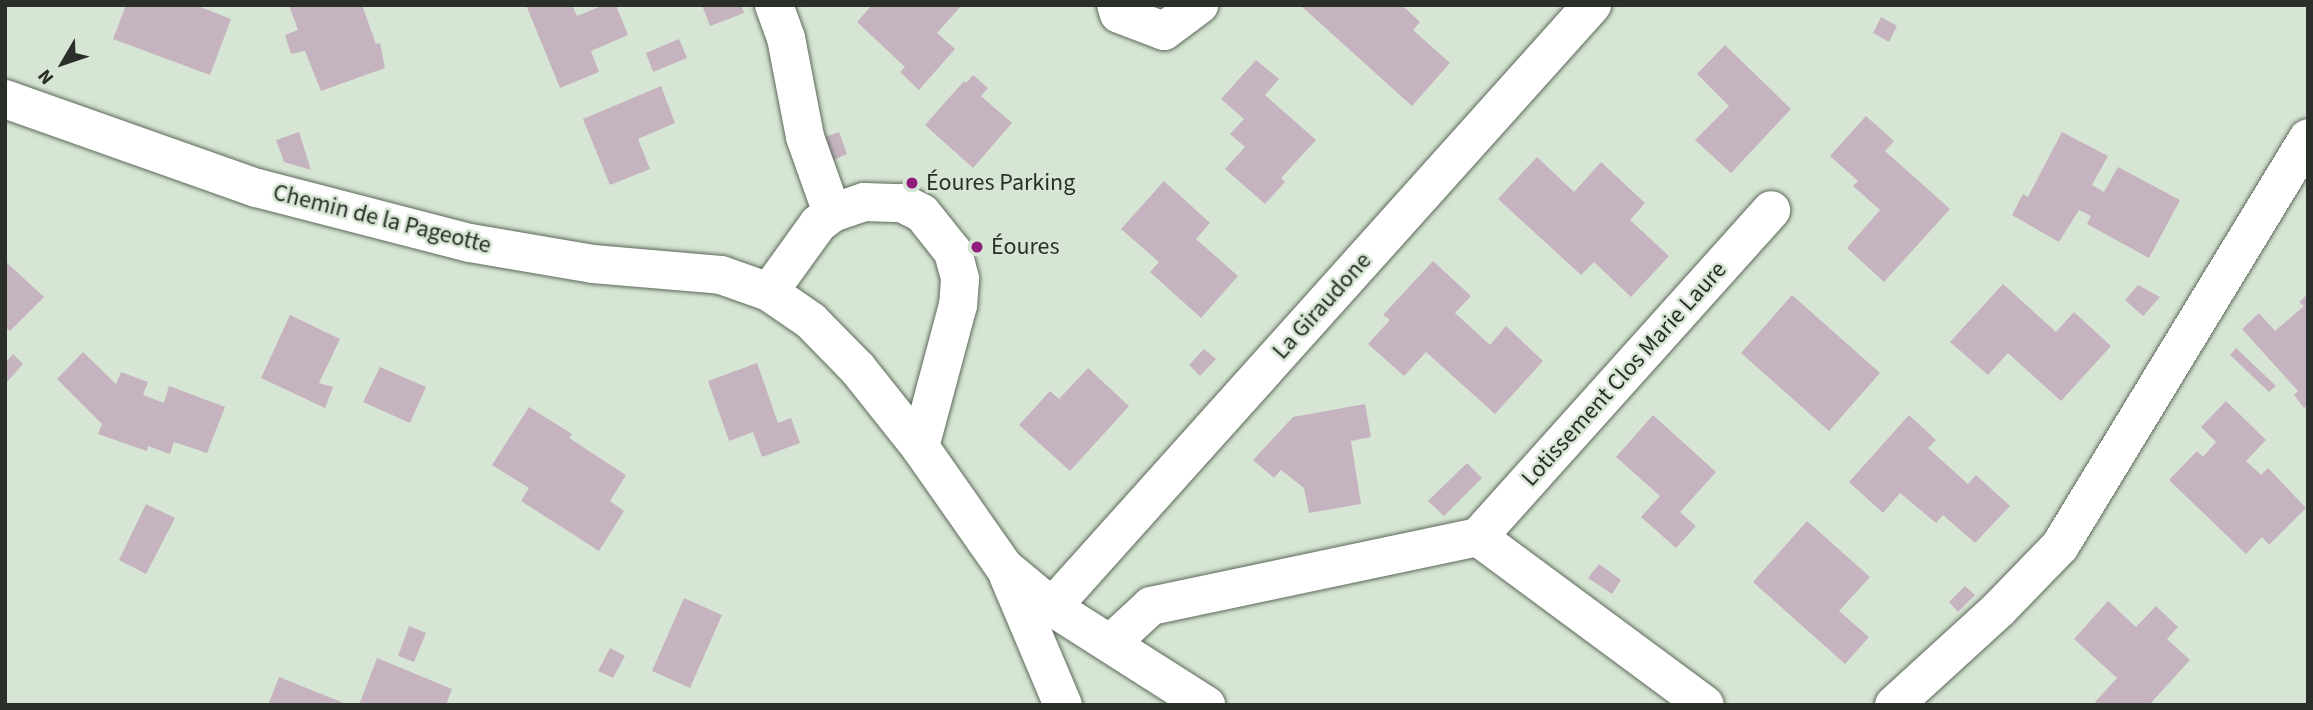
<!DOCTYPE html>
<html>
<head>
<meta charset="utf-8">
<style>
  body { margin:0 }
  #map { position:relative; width:2313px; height:710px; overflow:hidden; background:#d7e6d4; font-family:"Source Sans 3",sans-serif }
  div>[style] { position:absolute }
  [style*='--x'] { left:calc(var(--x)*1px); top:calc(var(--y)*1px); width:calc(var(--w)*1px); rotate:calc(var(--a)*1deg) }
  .building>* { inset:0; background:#c6b3c0 }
  .roads { filter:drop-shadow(0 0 2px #5c695a) drop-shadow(0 0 2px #5c695a) }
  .minor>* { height:38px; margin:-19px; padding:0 19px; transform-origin:19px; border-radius:19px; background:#fff }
  .dots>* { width:19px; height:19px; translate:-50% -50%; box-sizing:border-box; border:4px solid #d7e6d4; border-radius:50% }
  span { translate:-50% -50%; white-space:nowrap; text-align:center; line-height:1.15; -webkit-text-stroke:5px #d7e6d4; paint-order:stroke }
  .poi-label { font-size:24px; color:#2a2f29 }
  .left { translate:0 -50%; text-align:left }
  .street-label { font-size:24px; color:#2a2f29 }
  .frame { position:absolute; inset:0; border:7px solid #2a2f29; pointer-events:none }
  .north { position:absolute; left:28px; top:28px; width:70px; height:70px; -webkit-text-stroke:5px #d7e6d4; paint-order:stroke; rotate:231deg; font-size:19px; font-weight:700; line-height:28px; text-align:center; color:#2a2f29 }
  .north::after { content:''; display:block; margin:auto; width:24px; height:32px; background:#2a2f29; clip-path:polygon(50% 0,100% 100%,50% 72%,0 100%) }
</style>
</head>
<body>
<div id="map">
  <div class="building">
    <i style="clip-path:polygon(126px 5px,195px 5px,231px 19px,210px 75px,113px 39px)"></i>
    <i style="clip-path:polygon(289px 5px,362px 5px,376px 44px,380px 43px,385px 68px,321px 91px,305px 51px,291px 54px,285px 35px,298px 30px)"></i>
    <i style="clip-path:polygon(526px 5px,572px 5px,577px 16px,604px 5px,616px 5px,628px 35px,591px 51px,599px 72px,560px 88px)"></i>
    <i style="clip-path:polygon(702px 5px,741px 5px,744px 13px,710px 26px)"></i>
    <i style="clip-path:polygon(872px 5px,962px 5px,937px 33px,955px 49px,919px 90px,900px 72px,905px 67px,857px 22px)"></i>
    <i style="clip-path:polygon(1300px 5px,1402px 5px,1420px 22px,1413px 30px,1450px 63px,1412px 106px)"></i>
    <i style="clip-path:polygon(1881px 17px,1897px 26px,1889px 42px,1873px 33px)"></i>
    <i style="clip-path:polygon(679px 39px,687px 58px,653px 72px,646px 53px)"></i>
    <i style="clip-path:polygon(1725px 45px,1791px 109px,1731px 173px,1695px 140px,1729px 106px,1697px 74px)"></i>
    <i style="clip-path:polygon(1256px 60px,1279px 79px,1265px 95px,1316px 140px,1281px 178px,1285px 182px,1265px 204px,1225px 169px,1245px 147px,1230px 134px,1244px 119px,1221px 99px)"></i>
    <i style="clip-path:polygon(973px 75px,988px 88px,981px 96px,1012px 123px,973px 168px,925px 125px,964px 81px,966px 83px)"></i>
    <i style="clip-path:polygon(661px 86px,675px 123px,638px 139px,650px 169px,610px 185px,583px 119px)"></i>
    <i style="clip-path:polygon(1866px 116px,1894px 141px,1885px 151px,1950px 209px,1884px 282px,1847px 248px,1880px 210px,1853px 186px,1858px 181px,1830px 156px)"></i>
    <i style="clip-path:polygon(299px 132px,311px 170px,284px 162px,276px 140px)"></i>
    <i style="clip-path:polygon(839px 132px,847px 154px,831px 161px,822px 138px)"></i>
    <i style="clip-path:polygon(2062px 132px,2108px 156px,2092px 185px,2104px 192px,2118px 167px,2180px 200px,2149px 258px,2087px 224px,2091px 216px,2079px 210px,2059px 242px,2012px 215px,2023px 194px,2028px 197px)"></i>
    <i style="clip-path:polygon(1537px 157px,1574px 192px,1601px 162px,1645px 203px,1630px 220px,1669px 256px,1631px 297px,1594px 262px,1581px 275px,1498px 199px)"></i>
    <i style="clip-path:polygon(1164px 181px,1210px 223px,1196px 239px,1238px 276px,1201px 318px,1150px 272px,1159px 262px,1121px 229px)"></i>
    <i style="clip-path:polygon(5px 261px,44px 297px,10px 331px,5px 327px)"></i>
    <i style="clip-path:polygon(1433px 261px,1471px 296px,1455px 313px,1490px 345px,1506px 326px,1543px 361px,1495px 414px,1426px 352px,1404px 376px,1368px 344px,1390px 320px,1383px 315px)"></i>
    <i style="clip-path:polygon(2003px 284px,2056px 332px,2074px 312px,2111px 346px,2061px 401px,2008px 353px,1988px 375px,1950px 342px)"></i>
    <i style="clip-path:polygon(2138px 285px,2160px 297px,2143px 316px,2125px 300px)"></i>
    <i style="clip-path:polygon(2308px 294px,2308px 405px,2304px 408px,2294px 395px,2298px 391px,2242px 329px,2259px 313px,2275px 331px,2304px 306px,2299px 302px)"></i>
    <i style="clip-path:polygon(1792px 295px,1880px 373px,1829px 431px,1741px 353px)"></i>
    <i style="clip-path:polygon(290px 315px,340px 339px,319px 383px,333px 387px,325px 408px,261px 378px)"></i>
    <i style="clip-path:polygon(2236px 348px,2276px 386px,2269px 392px,2230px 355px)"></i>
    <i style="clip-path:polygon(1204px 349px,1216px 359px,1200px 376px,1189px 365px)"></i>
    <i style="clip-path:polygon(83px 352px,116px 384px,121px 372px,148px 382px,143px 395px,164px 403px,169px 386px,225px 407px,207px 453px,174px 442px,170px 454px,148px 446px,147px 451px,98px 434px,102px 424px,57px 379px)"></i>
    <i style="clip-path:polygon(13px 354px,23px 364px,7px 382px,5px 363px)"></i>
    <i style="clip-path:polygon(757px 363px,778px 423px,791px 418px,800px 443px,762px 457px,753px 432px,729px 441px,708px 381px)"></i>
    <i style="clip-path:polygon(380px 367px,426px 387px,410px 423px,363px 402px)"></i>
    <i style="clip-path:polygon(1088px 368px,1129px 406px,1070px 471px,1019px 425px,1050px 391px,1059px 399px)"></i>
    <i style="clip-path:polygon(2226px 401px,2266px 440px,2246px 461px,2261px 475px,2268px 468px,2306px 508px,2269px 545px,2262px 537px,2246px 554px,2169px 480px,2197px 451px,2203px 457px,2216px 442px,2201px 427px)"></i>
    <i style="clip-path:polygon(1365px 404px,1371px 437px,1351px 441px,1361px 504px,1309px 513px,1304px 488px,1281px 470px,1274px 478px,1253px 460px,1293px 417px)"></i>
    <i style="clip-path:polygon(529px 407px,572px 434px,569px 438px,626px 475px,610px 501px,624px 511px,599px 551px,521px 501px,529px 488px,492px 465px)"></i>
    <i style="clip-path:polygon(1653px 415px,1716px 472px,1680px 512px,1696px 526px,1676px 548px,1641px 517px,1660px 496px,1616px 457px)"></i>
    <i style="clip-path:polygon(1909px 415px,1936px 440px,1928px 448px,1968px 484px,1976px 475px,2010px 506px,1975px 543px,1943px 515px,1936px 523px,1900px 493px,1883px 513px,1849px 482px)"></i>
    <i style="clip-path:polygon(1467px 463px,1482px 478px,1444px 516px,1428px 501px)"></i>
    <i style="clip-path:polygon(146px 504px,175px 518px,146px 574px,119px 560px)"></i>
    <i style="clip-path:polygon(1807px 521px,1870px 577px,1839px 611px,1869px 637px,1845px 664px,1753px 582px)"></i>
    <i style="clip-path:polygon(1599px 564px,1621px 580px,1612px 594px,1588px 578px)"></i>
    <i style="clip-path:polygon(1965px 586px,1975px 595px,1958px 612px,1949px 602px)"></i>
    <i style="clip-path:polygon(684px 598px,722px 615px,690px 688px,652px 671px)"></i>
    <i style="clip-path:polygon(2108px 601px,2136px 627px,2156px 606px,2178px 627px,2167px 639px,2190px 660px,2149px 705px,2098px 705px,2095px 702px,2117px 678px,2074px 639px)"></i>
    <i style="clip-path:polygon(409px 626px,426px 633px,414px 662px,398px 656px)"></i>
    <i style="clip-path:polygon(610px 648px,625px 656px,613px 678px,598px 671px)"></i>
    <i style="clip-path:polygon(377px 658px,452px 689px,446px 705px,359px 705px)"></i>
    <i style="clip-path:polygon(279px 677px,349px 705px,268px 705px)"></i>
  </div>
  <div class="roads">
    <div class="minor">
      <i style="--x:774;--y:5;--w:35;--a:70"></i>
      <i style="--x:786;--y:38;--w:101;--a:79.1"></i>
      <i style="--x:805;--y:137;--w:81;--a:70.4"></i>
      <i style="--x:1116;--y:5;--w:9;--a:72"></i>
      <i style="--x:1119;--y:14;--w:48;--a:20.7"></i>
      <i style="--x:1164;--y:31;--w:44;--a:-36.6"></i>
      <i style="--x:5;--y:99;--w:267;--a:19.5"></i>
      <i style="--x:257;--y:188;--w:220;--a:14.5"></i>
      <i style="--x:470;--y:243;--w:125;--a:9.7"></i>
      <i style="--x:593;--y:264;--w:128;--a:4.9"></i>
      <i style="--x:721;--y:275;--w:51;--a:19.5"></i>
      <i style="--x:769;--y:292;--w:51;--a:34.6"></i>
      <i style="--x:811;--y:321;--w:67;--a:45.6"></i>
      <i style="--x:858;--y:369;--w:100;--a:51.5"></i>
      <i style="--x:920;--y:447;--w:146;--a:55"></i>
      <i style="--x:1004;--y:567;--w:62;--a:39.8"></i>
      <i style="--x:1052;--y:607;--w:183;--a:32.5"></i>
      <i style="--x:769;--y:292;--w:84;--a:-54.2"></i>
      <i style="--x:818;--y:224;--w:18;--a:-38"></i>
      <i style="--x:832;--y:213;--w:34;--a:-19"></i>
      <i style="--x:864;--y:202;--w:38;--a:2"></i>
      <i style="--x:902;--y:203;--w:22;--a:27"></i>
      <i style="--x:922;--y:213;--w:50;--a:51.5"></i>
      <i style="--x:953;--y:252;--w:28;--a:75"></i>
      <i style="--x:960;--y:279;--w:26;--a:94"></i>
      <i style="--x:958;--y:305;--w:147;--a:105"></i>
      <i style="--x:1478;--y:537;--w:439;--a:-48.1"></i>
      <i style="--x:1008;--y:575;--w:141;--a:67.1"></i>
      <i style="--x:1052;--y:607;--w:809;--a:-48.11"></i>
      <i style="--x:1111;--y:643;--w:54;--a:-42.8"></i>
      <i style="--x:1151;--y:606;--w:334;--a:-11.9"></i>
      <i style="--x:1478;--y:537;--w:282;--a:36.5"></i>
      <i style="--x:1894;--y:705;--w:142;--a:-42.4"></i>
      <i style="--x:1999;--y:609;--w:88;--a:-45.9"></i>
      <i style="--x:2060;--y:546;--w:477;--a:-58.7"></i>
    </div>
  </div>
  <div class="dots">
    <i style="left:912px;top:183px;background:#901c7c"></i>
    <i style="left:977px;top:247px;background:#901c7c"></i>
  </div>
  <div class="poi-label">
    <span class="left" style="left:926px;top:183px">Éoures Parking</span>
    <span class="left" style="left:991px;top:247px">Éoures</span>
  </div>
  <div class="street-label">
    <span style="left:382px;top:219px;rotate:14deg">Chemin de la Pageotte</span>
    <span style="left:1322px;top:306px;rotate:-48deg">La Giraudone</span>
    <span style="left:1624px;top:374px;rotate:-48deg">Lotissement Clos Marie Laure</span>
  </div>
  <div class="frame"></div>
  <div class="north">N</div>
</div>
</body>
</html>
